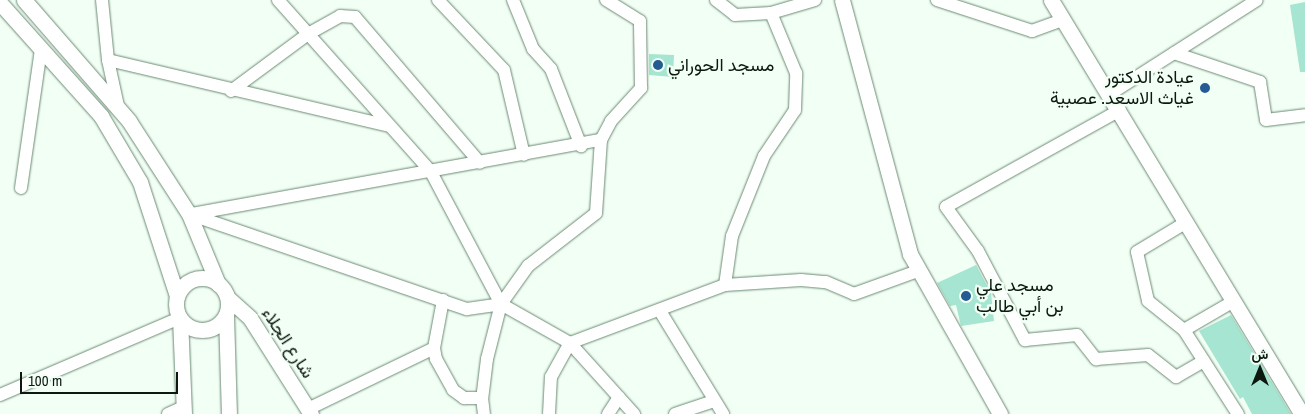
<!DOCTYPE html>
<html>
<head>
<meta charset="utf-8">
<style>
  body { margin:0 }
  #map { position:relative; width:1305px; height:414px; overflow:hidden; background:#f2fff5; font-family:"Archivo Narrow",Vazirmatn,sans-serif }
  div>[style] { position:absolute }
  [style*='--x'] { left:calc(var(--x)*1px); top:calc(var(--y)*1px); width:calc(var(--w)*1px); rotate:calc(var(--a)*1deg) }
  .building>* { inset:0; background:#a5e5d1 }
  .roads { filter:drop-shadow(0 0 1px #6b8a74) drop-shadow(0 0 1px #6b8a74) }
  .minor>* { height:12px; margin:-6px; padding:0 6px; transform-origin:6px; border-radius:6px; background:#fff }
  .major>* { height:15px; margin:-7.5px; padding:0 7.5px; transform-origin:7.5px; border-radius:7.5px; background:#fff }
  .major>.ring { margin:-7.5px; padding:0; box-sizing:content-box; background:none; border:15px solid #fff; border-radius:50% }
  .dots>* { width:14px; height:14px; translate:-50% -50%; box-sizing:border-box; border:2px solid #f2fff5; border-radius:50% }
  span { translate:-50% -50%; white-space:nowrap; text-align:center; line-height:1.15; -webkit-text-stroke:4.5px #f2fff5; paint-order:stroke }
  .poi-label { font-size:18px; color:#0c1810 }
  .left { translate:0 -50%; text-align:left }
  .right { translate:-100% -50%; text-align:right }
  .street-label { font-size:18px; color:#0c1810 }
  .north { position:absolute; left:1235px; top:344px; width:50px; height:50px; -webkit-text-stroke:4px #f2fff5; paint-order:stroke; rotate:0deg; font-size:14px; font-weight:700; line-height:20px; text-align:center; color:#0c1810 }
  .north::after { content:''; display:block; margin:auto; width:18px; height:22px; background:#0c1810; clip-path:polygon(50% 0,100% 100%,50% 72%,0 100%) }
  .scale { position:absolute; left:20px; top:372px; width:158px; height:22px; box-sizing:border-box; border:2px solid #0c1810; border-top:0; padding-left:6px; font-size:15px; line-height:18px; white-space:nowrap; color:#0c1810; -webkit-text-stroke:4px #f2fff5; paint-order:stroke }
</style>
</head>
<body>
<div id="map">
  <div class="building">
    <i style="clip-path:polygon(1305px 2px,1305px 72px,1300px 72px,1290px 5px)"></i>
    <i style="clip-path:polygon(649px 54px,674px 55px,673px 77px,649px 75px)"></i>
    <i style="clip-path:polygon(976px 265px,991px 293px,994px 321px,961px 326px,956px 305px,950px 306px,937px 283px)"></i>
    <i style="clip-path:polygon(1231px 315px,1291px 414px,1252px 414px,1243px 397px,1240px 399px,1199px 331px)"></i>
  </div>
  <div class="roads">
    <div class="minor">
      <i style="--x:102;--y:0;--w:60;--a:84.3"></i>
      <i style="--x:108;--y:60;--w:47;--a:77.7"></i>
      <i style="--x:278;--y:0;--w:230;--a:48.3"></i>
      <i style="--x:431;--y:172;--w:149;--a:62.1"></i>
      <i style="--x:501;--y:304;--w:57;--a:104.3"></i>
      <i style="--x:487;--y:359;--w:39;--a:97"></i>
      <i style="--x:482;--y:398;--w:16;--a:83"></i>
      <i style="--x:438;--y:0;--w:96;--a:46.7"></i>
      <i style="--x:504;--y:70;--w:87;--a:76.8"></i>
      <i style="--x:513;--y:0;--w:53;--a:67.8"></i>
      <i style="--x:533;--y:49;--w:27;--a:48"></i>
      <i style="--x:551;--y:69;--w:83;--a:68.7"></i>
      <i style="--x:716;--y:0;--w:24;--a:38"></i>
      <i style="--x:735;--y:15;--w:36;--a:-3"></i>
      <i style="--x:771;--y:13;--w:46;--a:-16.5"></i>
      <i style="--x:937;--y:0;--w:100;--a:18.1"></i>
      <i style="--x:1032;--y:31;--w:32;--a:-20"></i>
      <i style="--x:1174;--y:53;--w:91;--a:18.6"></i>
      <i style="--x:1260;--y:82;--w:38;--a:81"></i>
      <i style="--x:1266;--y:120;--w:39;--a:-7"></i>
      <i style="--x:108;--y:60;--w:289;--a:13.2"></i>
      <i style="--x:231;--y:91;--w:96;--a:-36.5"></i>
      <i style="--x:308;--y:34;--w:37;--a:-29"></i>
      <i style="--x:340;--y:16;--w:15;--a:4"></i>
      <i style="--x:355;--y:17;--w:192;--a:49.4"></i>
      <i style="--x:1110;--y:94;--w:174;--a:-32.6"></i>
      <i style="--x:1120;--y:110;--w:199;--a:150.9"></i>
      <i style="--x:946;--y:207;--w:54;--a:54"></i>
      <i style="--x:978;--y:251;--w:101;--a:62.2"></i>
      <i style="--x:1025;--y:340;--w:52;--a:-5.5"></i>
      <i style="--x:1077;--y:335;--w:31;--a:52"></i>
      <i style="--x:1096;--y:359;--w:52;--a:-4.4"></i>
      <i style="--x:1148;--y:355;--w:36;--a:38"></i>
      <i style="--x:1176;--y:377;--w:32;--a:-30"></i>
      <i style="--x:21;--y:188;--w:139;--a:-81.8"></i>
      <i style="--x:189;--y:214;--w:294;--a:18.9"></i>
      <i style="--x:467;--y:309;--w:34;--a:-8"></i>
      <i style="--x:501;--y:304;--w:79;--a:29.5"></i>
      <i style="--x:570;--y:343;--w:96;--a:48"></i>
      <i style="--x:192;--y:214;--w:416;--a:-10.3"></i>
      <i style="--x:1185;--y:223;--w:56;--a:148.9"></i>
      <i style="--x:1137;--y:252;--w:50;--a:77.3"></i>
      <i style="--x:1148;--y:301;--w:46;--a:38.9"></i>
      <i style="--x:1184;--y:330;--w:100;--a:57.3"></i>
      <i style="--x:725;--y:285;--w:49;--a:-81.9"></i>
      <i style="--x:732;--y:236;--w:86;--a:-68.2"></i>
      <i style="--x:764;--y:156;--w:55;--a:-56"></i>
      <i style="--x:795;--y:110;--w:37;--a:-88"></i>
      <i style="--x:796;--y:73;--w:65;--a:-112.6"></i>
      <i style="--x:443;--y:300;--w:49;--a:100.6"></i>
      <i style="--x:434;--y:348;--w:11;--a:80"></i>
      <i style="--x:436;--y:359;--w:35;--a:61"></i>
      <i style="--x:453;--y:390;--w:14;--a:36"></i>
      <i style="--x:464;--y:398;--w:18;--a:0"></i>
      <i style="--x:501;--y:304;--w:47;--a:-54.6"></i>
      <i style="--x:528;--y:266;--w:86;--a:-37.9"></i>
      <i style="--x:596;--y:213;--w:73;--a:-86.1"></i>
      <i style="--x:601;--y:140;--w:21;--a:-62"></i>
      <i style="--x:611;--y:121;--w:45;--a:-47.7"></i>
      <i style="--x:641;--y:88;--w:67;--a:-90.9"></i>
      <i style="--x:640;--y:21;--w:40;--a:-148"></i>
      <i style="--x:660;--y:311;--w:121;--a:58.5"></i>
      <i style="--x:1184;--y:330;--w:58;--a:-30.1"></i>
      <i style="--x:0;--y:395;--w:196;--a:-23.2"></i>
      <i style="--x:308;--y:409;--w:140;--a:-25.8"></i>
      <i style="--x:168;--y:414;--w:17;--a:-24"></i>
      <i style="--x:549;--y:414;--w:37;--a:-87"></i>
      <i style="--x:551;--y:377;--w:39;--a:-61"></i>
      <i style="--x:570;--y:343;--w:165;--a:-20.5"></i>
      <i style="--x:725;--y:285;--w:76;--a:-3.8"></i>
      <i style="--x:801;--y:280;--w:25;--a:5"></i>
      <i style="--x:826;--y:282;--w:30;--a:23"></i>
      <i style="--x:854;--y:294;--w:68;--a:-19.8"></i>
      <i style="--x:608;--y:414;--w:20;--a:-57"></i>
      <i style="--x:675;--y:414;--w:41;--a:-18.4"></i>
    </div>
    <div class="major">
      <i style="--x:24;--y:0;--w:160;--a:49"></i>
      <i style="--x:129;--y:121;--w:111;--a:57.2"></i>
      <i style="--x:189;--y:214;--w:76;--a:67.5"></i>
      <i style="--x:842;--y:0;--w:263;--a:75"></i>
      <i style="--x:910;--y:254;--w:184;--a:60.6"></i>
      <i style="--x:1051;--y:0;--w:484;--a:58.8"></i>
      <i style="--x:0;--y:3;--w:152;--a:48.2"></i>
      <i style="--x:101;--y:116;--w:77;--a:59.4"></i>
      <i style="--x:140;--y:182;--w:120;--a:72"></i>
      <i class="ring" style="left:176px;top:278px;width:37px;height:37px"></i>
      <i style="--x:228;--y:298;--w:30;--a:42"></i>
      <i style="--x:250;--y:318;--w:114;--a:57.6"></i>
      <i style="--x:226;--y:315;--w:99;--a:88.3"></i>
      <i style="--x:180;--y:318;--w:96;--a:87.6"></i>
    </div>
  </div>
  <div class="dots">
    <i style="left:658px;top:65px;background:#255b93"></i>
    <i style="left:1205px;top:88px;background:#255b93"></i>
    <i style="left:966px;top:296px;background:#255b93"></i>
  </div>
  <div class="poi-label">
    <span class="left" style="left:668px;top:65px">مسجد الحوراني</span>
    <span class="right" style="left:1194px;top:88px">عيادة الدكتور<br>غياث الاسعد. عصبية</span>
    <span class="left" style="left:976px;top:296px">مسجد علي<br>بن أبي طالب</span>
  </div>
  <div class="street-label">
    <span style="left:288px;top:343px;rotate:57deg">شارع الجلاء</span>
  </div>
  <div class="north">ش</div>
  <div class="scale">100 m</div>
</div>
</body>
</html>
